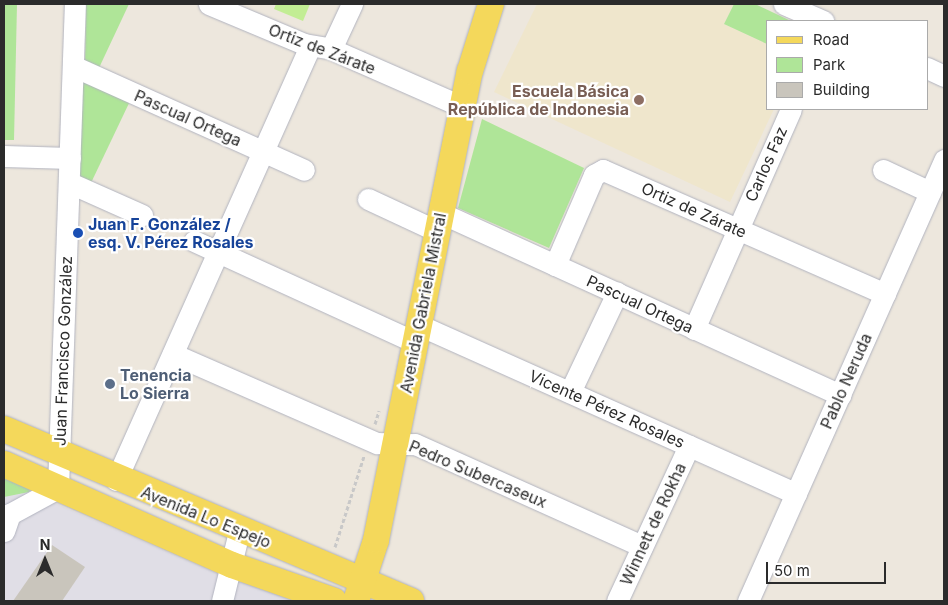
<!DOCTYPE html>
<html>
<head>
<meta charset="utf-8">
<style>
  body { margin:0 }
  #map { position:relative; width:948px; height:605px; overflow:hidden; background:#ede7dd; font-family:Inter,sans-serif }
  div>[style] { position:absolute }
  [style*='--x'] { left:calc(var(--x)*1px); top:calc(var(--y)*1px); width:calc(var(--w)*1px); rotate:calc(var(--a)*1deg) }
  .industrial>* { inset:0; background:#e0dee6 }
  .education>* { inset:0; background:#efe6cc }
  .green>* { inset:0; background:#afe598 }
  .pitch>* { inset:0; background:#c2ed94 }
  .building>* { inset:0; background:#c9c5bc }
  .path>* { height:3px; margin-top:-1.5px; transform-origin:0; background:repeating-linear-gradient(90deg,#c8c8c8 0 4px,transparent 0 6.5px) }
  .roads { filter:drop-shadow(0 0 1px #b1b3bf) drop-shadow(0 0 1px #b1b3bf) }
  .minor>* { height:21px; margin:-10.5px; padding:0 10.5px; transform-origin:10.5px; border-radius:10.5px; background:#fff }
  .major>* { height:26px; margin:-13px; padding:0 13px; transform-origin:13px; border-radius:13px; background:#f4d85b }
  .dots>* { width:14px; height:14px; translate:-50% -50%; box-sizing:border-box; border:2px solid #fff; border-radius:50% }
  span { translate:-50% -50%; white-space:nowrap; text-align:center; line-height:1.15; -webkit-text-stroke:4.5px #fff; paint-order:stroke }
  .street-label { font-size:16px; color:#2b2b2b }
  .education-label { font-size:16px; color:#785e54; font-weight:700 }
  .right { translate:-100% -50%; text-align:right }
  .transit-label { font-size:16px; color:#164399; font-weight:700 }
  .left { translate:0 -50%; text-align:left }
  .service-label { font-size:16px; color:#4e5e75; font-weight:700 }
  .frame { position:absolute; inset:0; border:5px solid #2b2b2b; pointer-events:none }
  .legend { position:absolute; left:766px; top:20px; width:162px; height:90px; box-sizing:border-box; background:#fff; border:1px solid #aaa; margin:0; padding:6px 9px; list-style:none; font-size:15px; color:#2b2b2b }
  .legend li { display:flex; align-items:center; gap:10px; height:25px }
  .legend b { width:25px; border:1px solid #aaa }
  .north { position:absolute; left:20px; top:535px; width:50px; height:50px; -webkit-text-stroke:4px #fff; paint-order:stroke; rotate:0deg; font-size:14px; font-weight:700; line-height:20px; text-align:center; color:#2b2b2b }
  .north::after { content:''; display:block; margin:auto; width:18px; height:22px; background:#2b2b2b; clip-path:polygon(50% 0,100% 100%,50% 72%,0 100%) }
  .scale { position:absolute; left:766px; top:562px; width:120px; height:22px; box-sizing:border-box; border:2px solid #2b2b2b; border-top:0; padding-left:6px; font-size:15px; line-height:18px; white-space:nowrap; color:#2b2b2b; -webkit-text-stroke:4px #fff; paint-order:stroke }
</style>
</head>
<body>
<div id="map">
  <div class="industrial">
    <i style="clip-path:polygon(4px 481px,220px 575px,305px 601px,4px 601px)"></i>
  </div>
  <div class="education">
    <i style="clip-path:polygon(537px 4px,734px 4px,724px 24px,767px 44px,767px 109px,774px 109px,730px 202px,494px 92px)"></i>
  </div>
  <div class="green">
    <i style="clip-path:polygon(4px 4px,17px 4px,14px 140px,4px 140px)"></i>
    <i style="clip-path:polygon(86px 4px,129px 4px,98px 70px,85px 63px)"></i>
    <i style="clip-path:polygon(734px 4px,755px 4px,791px 21px,767px 21px,767px 44px,724px 24px)"></i>
    <i style="clip-path:polygon(79px 74px,131px 99px,90px 185px,76px 179px)"></i>
    <i style="clip-path:polygon(482px 119px,584px 168px,549px 248px,458px 208px)"></i>
    <i style="clip-path:polygon(4px 473px,30px 490px,29px 492px,4px 497px)"></i>
  </div>
  <div class="pitch">
    <i style="clip-path:polygon(276px 4px,310px 4px,303px 21px,274px 9px)"></i>
  </div>
  <div class="building">
    <i style="clip-path:polygon(52px 545px,85px 567px,62px 601px,13px 601px)"></i>
  </div>
  <div class="path">
    <i style="--x:375;--y:424;--w:14;--a:-73"></i>
    <i style="--x:335;--y:547;--w:96;--a:-72.3"></i>
  </div>
  <div class="roads">
    <div class="minor">
      <i style="--x:209;--y:4;--w:103;--a:22.8"></i>
      <i style="--x:304;--y:44;--w:27;--a:10"></i>
      <i style="--x:331;--y:49;--w:144;--a:23.7"></i>
      <i style="--x:784;--y:4;--w:43;--a:23.6"></i>
      <i style="--x:331;--y:49;--w:50;--a:-65"></i>
      <i style="--x:73;--y:66;--w:253;--a:24.2"></i>
      <i style="--x:927;--y:68;--w:19;--a:25"></i>
      <i style="--x:4;--y:156;--w:66;--a:1.7"></i>
      <i style="--x:883;--y:170;--w:52;--a:25.1"></i>
      <i style="--x:70;--y:183;--w:79;--a:24"></i>
      <i style="--x:368;--y:199;--w:76;--a:24.9"></i>
      <i style="--x:441;--y:213;--w:439;--a:24.5"></i>
      <i style="--x:194;--y:241;--w:243;--a:24.6"></i>
      <i style="--x:555;--y:265;--w:98;--a:-66.6"></i>
      <i style="--x:594;--y:175;--w:10;--a:-29"></i>
      <i style="--x:603;--y:170;--w:308;--a:23.7"></i>
      <i style="--x:419;--y:325;--w:413;--a:24.1"></i>
      <i style="--x:694;--y:329;--w:240;--a:-66.2"></i>
      <i style="--x:173;--y:354;--w:223;--a:23.6"></i>
      <i style="--x:377;--y:443;--w:38;--a:2"></i>
      <i style="--x:415;--y:444;--w:249;--a:24.2"></i>
      <i style="--x:570;--y:392;--w:110;--a:-64.6"></i>
      <i style="--x:116;--y:480;--w:475;--a:-65.9"></i>
      <i style="--x:4;--y:531;--w:18;--a:-71"></i>
      <i style="--x:10;--y:514;--w:55;--a:-28.4"></i>
      <i style="--x:58;--y:488;--w:484;--a:-88"></i>
      <i style="--x:222;--y:601;--w:71;--a:-76.2"></i>
      <i style="--x:617;--y:601;--w:171;--a:-65.1"></i>
      <i style="--x:748;--y:601;--w:483;--a:-66"></i>
    </div>
    <div class="major">
      <i style="--x:4;--y:429;--w:442;--a:22.9"></i>
      <i style="--x:4;--y:464;--w:249;--a:23.9"></i>
      <i style="--x:232;--y:565;--w:108;--a:19.4"></i>
      <i style="--x:356;--y:601;--w:64;--a:-71.8"></i>
      <i style="--x:376;--y:540;--w:478;--a:-78.7"></i>
      <i style="--x:470;--y:71;--w:70;--a:-72.6"></i>
    </div>
  </div>
  <div class="dots">
    <i style="left:639px;top:100px;background:#8d6e63"></i>
    <i style="left:78px;top:233px;background:#1a4fb4"></i>
    <i style="left:110px;top:384px;background:#5c6f8a"></i>
  </div>
  <div class="street-label">
    <span style="left:322px;top:49px;rotate:21deg">Ortiz de Zárate</span>
    <span style="left:188px;top:118px;rotate:24deg">Pascual Ortega</span>
    <span style="left:766px;top:164px;rotate:-66deg">Carlos Faz</span>
    <span style="left:694px;top:210px;rotate:24deg">Ortiz de Zárate</span>
    <span style="left:423px;top:303px;rotate:-79deg">Avenida Gabriela Mistral</span>
    <span style="left:640px;top:304px;rotate:25deg">Pascual Ortega</span>
    <span style="left:63px;top:351px;rotate:-88deg">Juan Francisco González</span>
    <span style="left:846px;top:381px;rotate:-66deg">Pablo Neruda</span>
    <span style="left:607px;top:409px;rotate:24deg">Vicente Pérez Rosales</span>
    <span style="left:478px;top:474px;rotate:23deg">Pedro Subercaseux</span>
    <span style="left:206px;top:517px;rotate:22deg">Avenida Lo Espejo</span>
    <span style="left:653px;top:524px;rotate:-65deg">Winnett de Rokha</span>
  </div>
  <div class="education-label">
    <span class="right" style="left:629px;top:100px">Escuela Básica<br>República de Indonesia</span>
  </div>
  <div class="transit-label">
    <span class="left" style="left:88px;top:233px">Juan F. González /<br>esq. V. Pérez Rosales</span>
  </div>
  <div class="service-label">
    <span class="left" style="left:120px;top:384px">Tenencia<br>Lo Sierra</span>
  </div>
  <div class="frame"></div>
  <ul class="legend">
  <li><b style="height:6px;background:#f4d85b"></b>Road</li>
  <li><b style="height:14px;background:#afe598"></b>Park</li>
  <li><b style="height:14px;background:#c9c5bc"></b>Building</li>
  </ul>
  <div class="north">N</div>
  <div class="scale">50 m</div>
</div>
</body>
</html>
